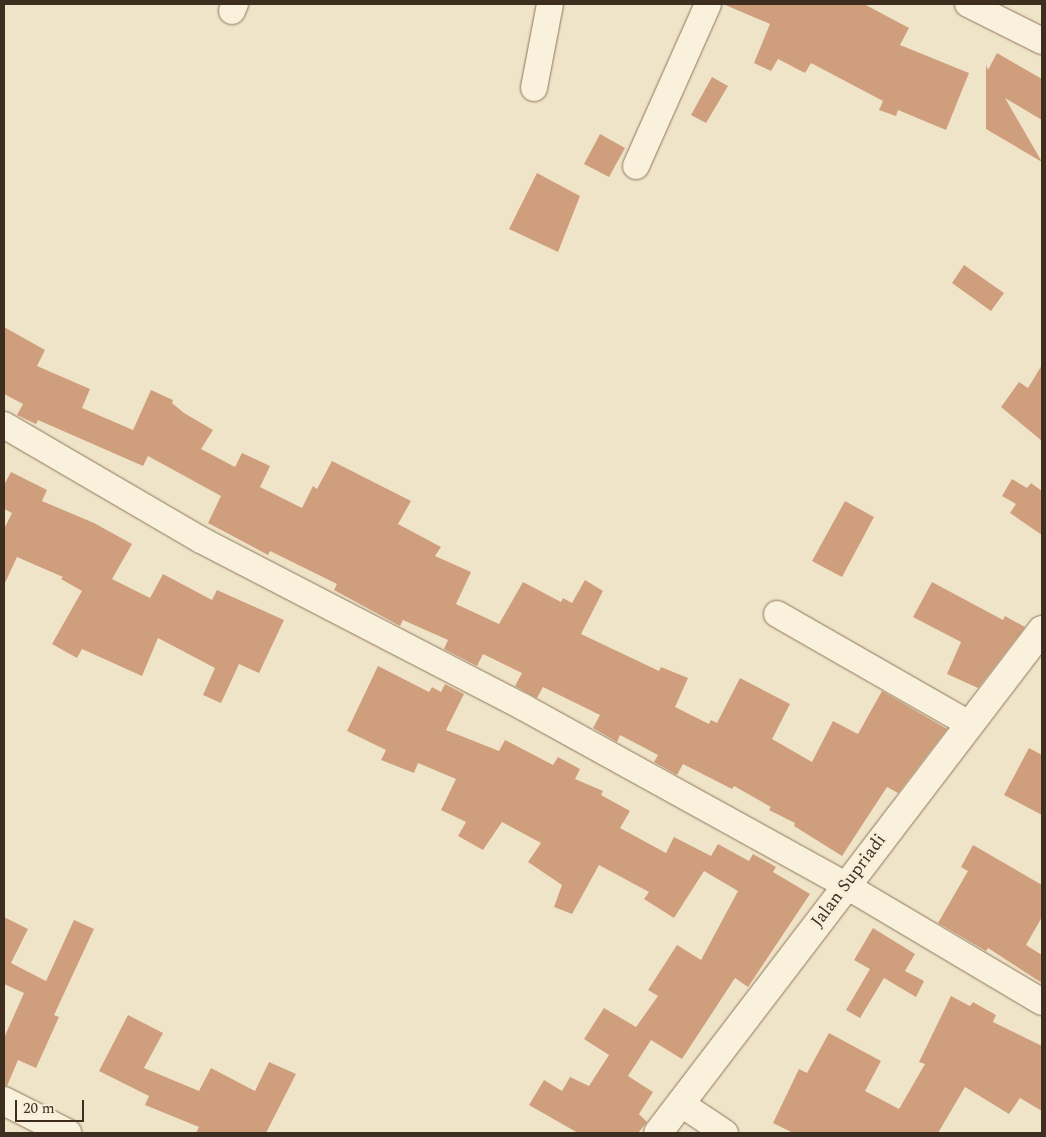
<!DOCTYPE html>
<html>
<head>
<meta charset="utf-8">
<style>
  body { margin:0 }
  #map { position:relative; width:1046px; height:1137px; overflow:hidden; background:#f0e4c8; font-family:Spectral,serif }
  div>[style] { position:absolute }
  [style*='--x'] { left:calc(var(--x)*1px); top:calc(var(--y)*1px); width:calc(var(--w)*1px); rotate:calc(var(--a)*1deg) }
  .building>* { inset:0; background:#cf9f7d }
  .roads { filter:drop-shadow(0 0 1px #8d765c) drop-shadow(0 0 1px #8d765c) }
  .minor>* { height:26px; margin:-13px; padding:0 13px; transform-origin:13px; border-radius:13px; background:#faf1dc }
  .secondary>* { height:28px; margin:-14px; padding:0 14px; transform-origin:14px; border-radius:14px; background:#faf1dc }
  span { translate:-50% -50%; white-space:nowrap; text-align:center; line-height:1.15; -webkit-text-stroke:5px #f7eed8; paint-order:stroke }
  .street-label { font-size:18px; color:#3d2e20 }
  .frame { position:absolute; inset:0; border:5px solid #3d2e20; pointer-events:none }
  .scale { position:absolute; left:15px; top:1100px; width:69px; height:22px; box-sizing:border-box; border:2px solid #3d2e20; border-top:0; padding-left:6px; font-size:15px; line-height:18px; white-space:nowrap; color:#3d2e20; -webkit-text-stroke:4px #f7eed8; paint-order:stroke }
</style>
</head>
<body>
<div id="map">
  <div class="building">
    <i style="clip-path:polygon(723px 4px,864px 4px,909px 28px,900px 45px,969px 73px,946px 130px,898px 110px,896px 116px,879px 110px,883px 101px,811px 63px,805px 73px,778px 59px,771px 71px,754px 63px,770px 24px)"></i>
    <i style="clip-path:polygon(997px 53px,1042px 79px,1042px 120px,1005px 98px,1042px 162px,986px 129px,986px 65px,988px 70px)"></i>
    <i style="clip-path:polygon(712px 77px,728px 86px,706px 123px,691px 115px)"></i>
    <i style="clip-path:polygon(600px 134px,625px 148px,609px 177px,584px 164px)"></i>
    <i style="clip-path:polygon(537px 173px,580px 196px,558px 252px,509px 229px)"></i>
    <i style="clip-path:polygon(964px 265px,1004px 293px,991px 311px,952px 283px)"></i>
    <i style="clip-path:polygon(4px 327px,45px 350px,37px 366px,90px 389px,82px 408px,133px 430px,151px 390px,173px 400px,172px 403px,184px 413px,213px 430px,201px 449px,235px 467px,242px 453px,270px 466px,260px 487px,302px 508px,313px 486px,317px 489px,332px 461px,411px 501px,398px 524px,441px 547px,435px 556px,471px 572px,456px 604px,499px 624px,523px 582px,561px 602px,563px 598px,572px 603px,585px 580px,603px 591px,581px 634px,659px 671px,661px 667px,688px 678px,675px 707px,709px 724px,711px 720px,717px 723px,740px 678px,790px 704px,772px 739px,812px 762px,833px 721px,858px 734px,882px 691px,947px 729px,898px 793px,887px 787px,842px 856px,794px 826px,795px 823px,769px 810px,771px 807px,734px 786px,732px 789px,683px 764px,677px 775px,654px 762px,658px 755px,620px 735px,617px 742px,593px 728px,600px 715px,543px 687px,537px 698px,515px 686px,522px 673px,483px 654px,477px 666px,444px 649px,448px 640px,403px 620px,400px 626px,334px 590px,337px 584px,270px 551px,268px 555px,208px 523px,221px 496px,148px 456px,143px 466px,38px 420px,36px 424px,17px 415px,23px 404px,4px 394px)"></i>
    <i style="clip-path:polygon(1042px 365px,1042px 441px,1001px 407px,1019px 382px,1028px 388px)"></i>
    <i style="clip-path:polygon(11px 472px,47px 490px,42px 501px,94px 523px,132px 544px,112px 579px,150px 598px,163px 574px,212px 600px,217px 590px,284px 620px,259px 673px,239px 664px,221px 703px,203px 695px,215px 668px,158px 638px,142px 676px,82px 649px,77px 658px,52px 644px,82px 591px,61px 579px,63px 577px,17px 557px,4px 585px,4px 529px,12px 513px,4px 509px,4px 485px)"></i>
    <i style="clip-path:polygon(1012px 479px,1027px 488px,1031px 483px,1042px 491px,1042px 535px,1010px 513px,1016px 504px,1002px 496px)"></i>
    <i style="clip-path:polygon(845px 501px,874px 517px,842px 577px,812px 561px)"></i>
    <i style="clip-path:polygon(932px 582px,1003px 620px,1005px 616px,1025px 627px,978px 688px,947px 674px,961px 642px,913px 617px)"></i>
    <i style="clip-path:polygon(378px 666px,429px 692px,432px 687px,441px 692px,445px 684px,464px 694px,446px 730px,499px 751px,505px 740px,553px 765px,558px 757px,580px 769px,575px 779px,603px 791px,601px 795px,630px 811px,620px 828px,666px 853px,674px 837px,711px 856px,718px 844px,749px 861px,753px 854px,776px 867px,773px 872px,810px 894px,748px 987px,735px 978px,682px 1059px,651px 1040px,628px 1076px,653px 1092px,639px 1114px,647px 1122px,638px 1133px,578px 1133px,529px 1105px,544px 1080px,562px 1091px,570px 1077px,589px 1086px,609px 1055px,584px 1039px,604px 1008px,636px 1027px,658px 996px,648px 990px,677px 945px,701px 960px,738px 891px,704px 871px,674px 918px,644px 899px,649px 892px,599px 865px,572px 914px,554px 907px,562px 885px,528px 862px,541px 843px,502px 822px,483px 850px,458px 836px,466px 822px,441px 810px,456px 779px,418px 763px,414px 773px,381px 760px,386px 750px,347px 731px)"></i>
    <i style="clip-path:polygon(1029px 748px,1042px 755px,1042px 815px,1004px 795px)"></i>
    <i style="clip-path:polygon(973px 845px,1042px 885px,1042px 917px,1026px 945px,1042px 955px,1042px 983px,988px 948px,986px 951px,938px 923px,968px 871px,961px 867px)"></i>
    <i style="clip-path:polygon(4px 917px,28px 929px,11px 963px,46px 981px,74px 920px,94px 929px,54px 1015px,59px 1017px,36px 1068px,18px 1060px,7px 1086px,4px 1085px,4px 1038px,24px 993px,4px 984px)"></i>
    <i style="clip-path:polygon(873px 928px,915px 954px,905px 971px,924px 981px,916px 997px,884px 978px,860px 1018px,846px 1010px,870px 969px,854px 960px)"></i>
    <i style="clip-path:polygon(951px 996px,970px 1006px,973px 1002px,996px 1015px,993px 1022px,1042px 1046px,1042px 1111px,1020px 1098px,1009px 1114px,965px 1087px,938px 1133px,793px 1133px,773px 1123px,799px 1069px,807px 1073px,829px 1033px,881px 1061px,865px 1091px,899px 1109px,925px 1064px,919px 1062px)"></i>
    <i style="clip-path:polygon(128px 1015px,163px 1033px,144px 1068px,199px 1091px,211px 1068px,255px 1091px,269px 1062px,296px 1074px,266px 1133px,196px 1133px,199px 1127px,145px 1105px,149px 1096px,99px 1071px)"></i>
  </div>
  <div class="roads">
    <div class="minor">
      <i style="--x:968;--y:4;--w:83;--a:26.6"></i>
      <i style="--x:232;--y:11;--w:8;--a:-67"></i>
      <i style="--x:534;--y:88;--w:86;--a:-79.2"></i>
      <i style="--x:636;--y:166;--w:177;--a:-66"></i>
      <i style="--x:4;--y:425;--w:228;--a:30.3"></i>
      <i style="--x:201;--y:540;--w:363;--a:27.4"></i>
      <i style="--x:523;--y:707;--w:368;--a:28.9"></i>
      <i style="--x:845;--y:885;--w:229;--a:30.7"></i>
      <i style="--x:777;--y:614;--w:221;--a:29.8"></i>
      <i style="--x:680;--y:1103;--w:54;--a:33.7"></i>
    </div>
    <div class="secondary">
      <i style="--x:4;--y:1101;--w:71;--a:26.9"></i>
      <i style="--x:658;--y:1133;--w:633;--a:-52.64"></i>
    </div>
  </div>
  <div class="street-label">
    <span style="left:849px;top:881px;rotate:-53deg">Jalan Supriadi</span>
  </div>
  <div class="frame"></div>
  <div class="scale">20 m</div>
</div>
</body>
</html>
